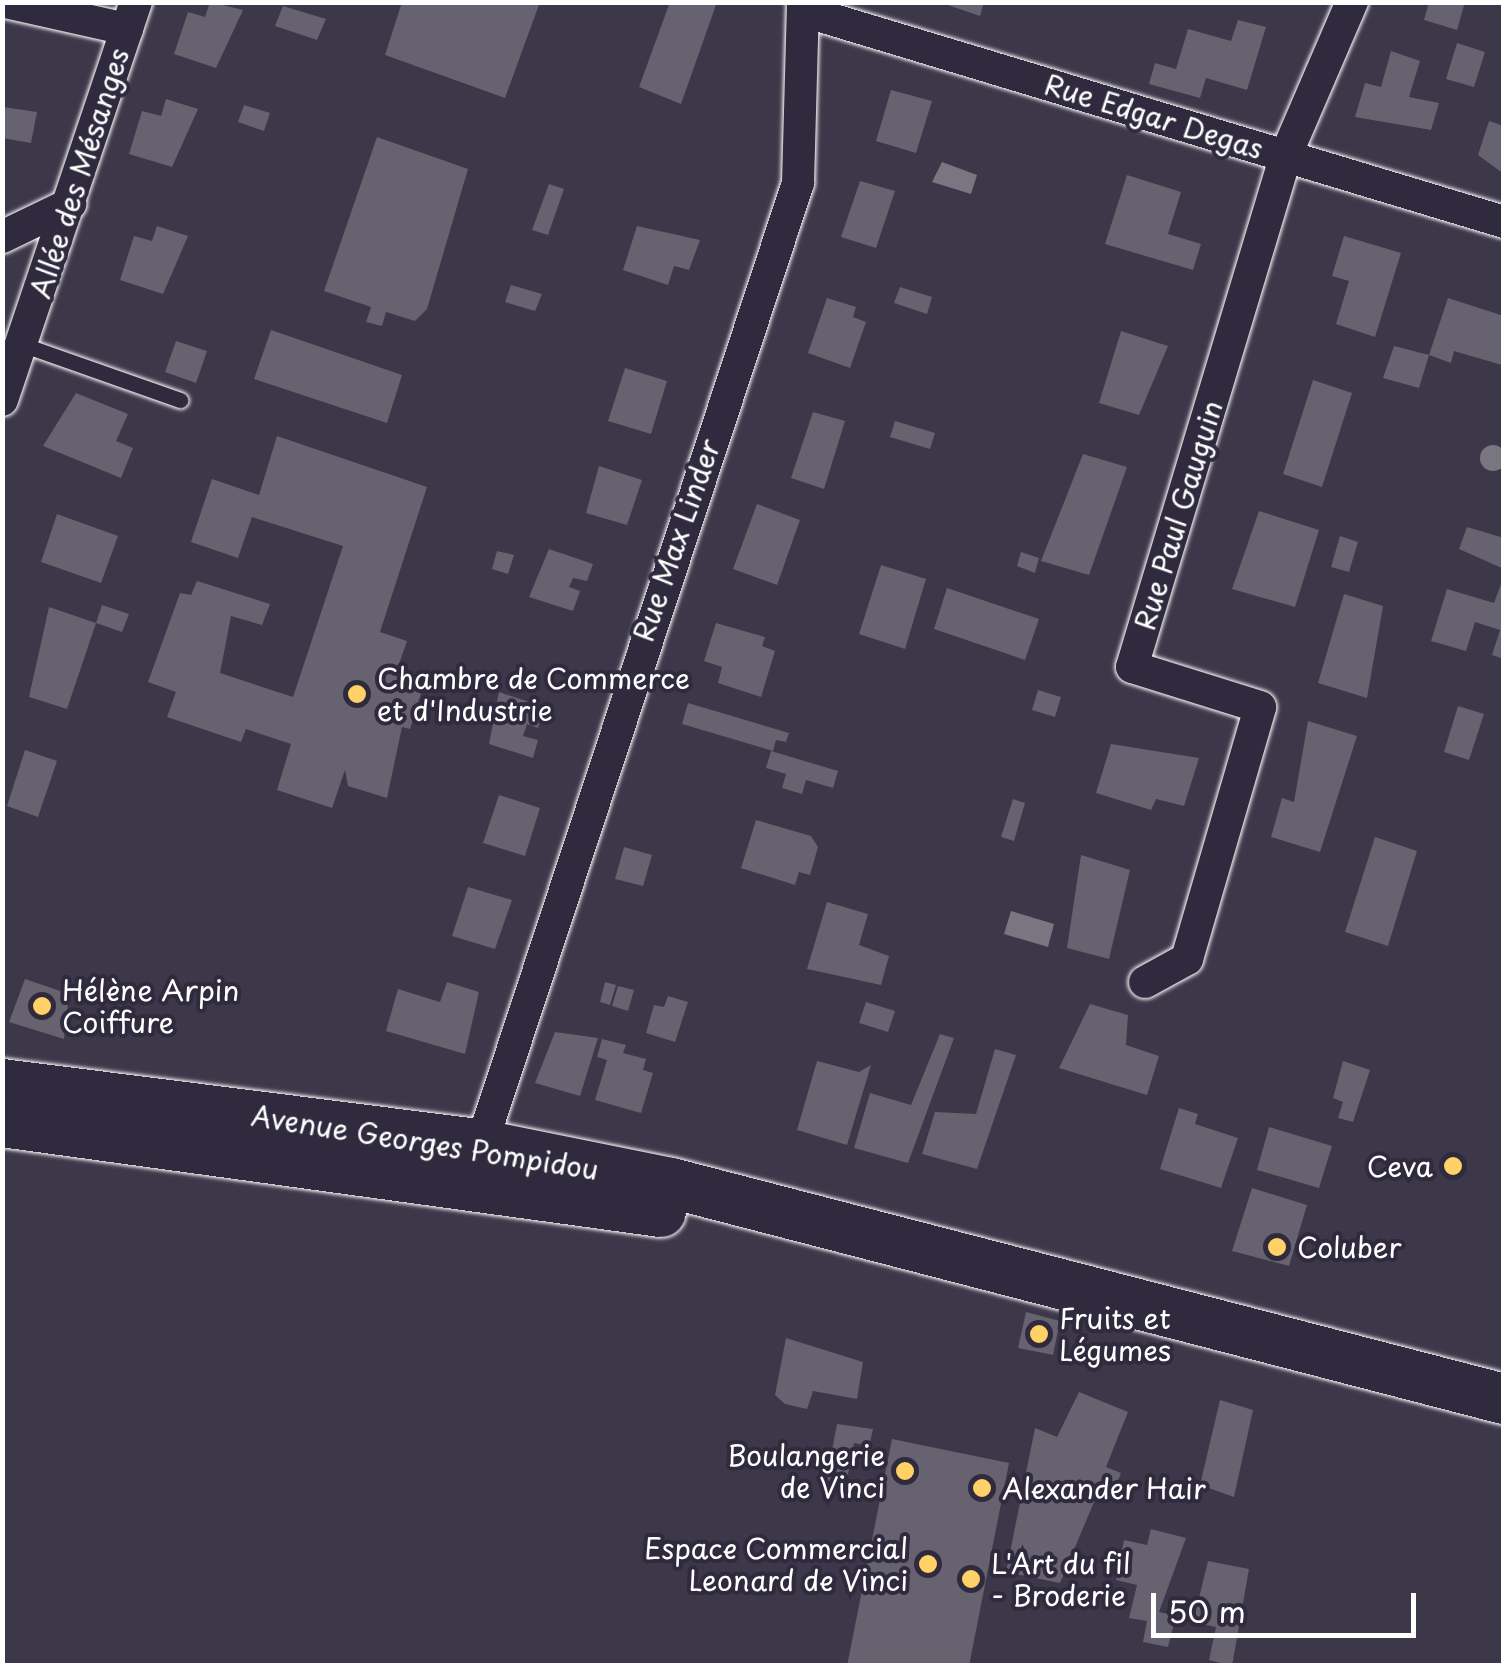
<!DOCTYPE html>
<html>
<head>
<meta charset="utf-8">
<style>
  body { margin:0 }
  #map { position:relative; width:1506px; height:1668px; overflow:hidden; background:#3c3749; font-family:"Playpen Sans",sans-serif }
  div>[style] { position:absolute }
  [style*='--x'] { left:calc(var(--x)*1px); top:calc(var(--y)*1px); width:calc(var(--w)*1px); rotate:calc(var(--a)*1deg) }
  .water>* { inset:0; background:#797682 }
  .round { border-radius:50% }
  .building>* { inset:0; background:#666270 }
  .roads { filter:drop-shadow(0 0 2px #fff) drop-shadow(0 0 2px #fff) }
  .service>* { height:15px; margin:-7.5px; padding:0 7.5px; transform-origin:7.5px; border-radius:7.5px; background:#2f2a3d }
  .minor>* { height:32px; margin:-16px; padding:0 16px; transform-origin:16px; border-radius:16px; background:#2f2a3d }
  .primary>* { height:50px; margin:-25px; padding:0 25px; transform-origin:25px; border-radius:25px; background:#2f2a3d }
  .dots>* { width:28px; height:28px; translate:-50% -50%; box-sizing:border-box; border:5px solid #2f2a3d; border-radius:50% }
  span { translate:-50% -50%; white-space:nowrap; text-align:center; line-height:1.15; -webkit-text-stroke:8px #2f2a3d; paint-order:stroke }
  .street-label { font-size:28px; color:#fff }
  .poi-label { font-size:28px; color:#fff }
  .left { translate:0 -50%; text-align:left }
  .right { translate:-100% -50%; text-align:right }
  .frame { position:absolute; inset:0; border:5px solid #fff; pointer-events:none }
  .scale { position:absolute; left:1151px; top:1593px; width:265px; height:45px; box-sizing:border-box; border:5px solid #fff; border-top:0; padding-left:12px; font-size:30px; line-height:35px; white-space:nowrap; color:#fff; -webkit-text-stroke:8px #2f2a3d; paint-order:stroke }
</style>
</head>
<body>
<div id="map">
  <div class="water">
    <i style="clip-path:polygon(942px 162px,977px 175px,971px 194px,932px 182px)"></i>
    <i class="round" style="left:1480px;top:445px;width:26px;height:26px"></i>
    <i style="clip-path:polygon(1011px 911px,1054px 924px,1048px 947px,1004px 934px)"></i>
  </div>
  <div class="building">
    <i style="clip-path:polygon(210px 2px,243px 10px,216px 68px,174px 54px,188px 12px,205px 17px)"></i>
    <i style="clip-path:polygon(402px 2px,540px 2px,505px 98px,385px 55px)"></i>
    <i style="clip-path:polygon(670px 2px,717px 2px,681px 104px,639px 87px)"></i>
    <i style="clip-path:polygon(939px 2px,984px 2px,980px 16px)"></i>
    <i style="clip-path:polygon(1429px 2px,1465px 2px,1457px 30px,1424px 20px)"></i>
    <i style="clip-path:polygon(283px 6px,326px 19px,317px 40px,275px 26px)"></i>
    <i style="clip-path:polygon(1238px 20px,1266px 27px,1247px 90px,1206px 78px,1200px 98px,1149px 84px,1155px 63px,1176px 69px,1188px 29px,1231px 41px)"></i>
    <i style="clip-path:polygon(1457px 43px,1485px 52px,1474px 87px,1446px 79px)"></i>
    <i style="clip-path:polygon(1391px 51px,1420px 61px,1409px 97px,1439px 103px,1431px 130px,1355px 117px,1365px 83px,1381px 87px)"></i>
    <i style="clip-path:polygon(891px 90px,932px 101px,916px 153px,876px 141px)"></i>
    <i style="clip-path:polygon(166px 99px,198px 109px,172px 167px,129px 154px,142px 111px,161px 116px)"></i>
    <i style="clip-path:polygon(244px 105px,270px 113px,264px 131px,238px 122px)"></i>
    <i style="clip-path:polygon(3px 107px,37px 112px,31px 143px,2px 138px)"></i>
    <i style="clip-path:polygon(1489px 121px,1504px 126px,1504px 174px,1478px 155px)"></i>
    <i style="clip-path:polygon(377px 137px,468px 169px,427px 309px,415px 321px,386px 312px,382px 326px,366px 322px,371px 307px,324px 291px)"></i>
    <i style="clip-path:polygon(1127px 175px,1181px 192px,1168px 234px,1201px 244px,1193px 270px,1105px 244px)"></i>
    <i style="clip-path:polygon(860px 181px,895px 191px,876px 248px,841px 237px)"></i>
    <i style="clip-path:polygon(549px 184px,564px 189px,548px 235px,532px 230px)"></i>
    <i style="clip-path:polygon(157px 226px,188px 236px,163px 294px,120px 280px,134px 236px,152px 241px)"></i>
    <i style="clip-path:polygon(637px 226px,700px 240px,689px 270px,674px 266px,668px 285px,623px 270px)"></i>
    <i style="clip-path:polygon(1344px 236px,1401px 253px,1375px 337px,1336px 324px,1349px 281px,1332px 276px)"></i>
    <i style="clip-path:polygon(511px 285px,542px 294px,535px 311px,505px 302px)"></i>
    <i style="clip-path:polygon(900px 287px,932px 297px,927px 314px,894px 303px)"></i>
    <i style="clip-path:polygon(827px 298px,856px 307px,853px 317px,866px 322px,850px 368px,808px 353px)"></i>
    <i style="clip-path:polygon(1448px 298px,1504px 316px,1502px 365px,1454px 351px,1451px 363px,1429px 355px,1419px 388px,1383px 378px,1394px 346px,1429px 355px)"></i>
    <i style="clip-path:polygon(271px 330px,402px 375px,387px 423px,254px 379px)"></i>
    <i style="clip-path:polygon(1121px 331px,1168px 346px,1139px 415px,1099px 403px)"></i>
    <i style="clip-path:polygon(176px 341px,207px 351px,196px 383px,165px 372px)"></i>
    <i style="clip-path:polygon(625px 368px,667px 381px,651px 434px,608px 421px)"></i>
    <i style="clip-path:polygon(1313px 380px,1352px 393px,1322px 487px,1283px 474px)"></i>
    <i style="clip-path:polygon(76px 393px,128px 414px,116px 441px,133px 448px,121px 478px,43px 446px)"></i>
    <i style="clip-path:polygon(813px 412px,845px 421px,824px 489px,791px 478px)"></i>
    <i style="clip-path:polygon(895px 421px,935px 433px,930px 449px,890px 437px)"></i>
    <i style="clip-path:polygon(277px 436px,427px 487px,380px 632px,407px 641px,398px 667px,426px 677px,410px 729px,402px 727px,387px 798px,348px 786px,345px 770px,332px 808px,277px 790px,291px 744px,246px 729px,241px 742px,167px 717px,176px 692px,148px 682px,180px 593px,191px 595px,197px 581px,270px 604px,262px 625px,231px 616px,220px 673px,293px 697px,343px 546px,252px 517px,238px 558px,191px 542px,212px 479px,259px 495px)"></i>
    <i style="clip-path:polygon(1083px 454px,1127px 467px,1089px 575px,1041px 561px)"></i>
    <i style="clip-path:polygon(599px 466px,642px 480px,627px 525px,586px 513px)"></i>
    <i style="clip-path:polygon(757px 504px,800px 520px,777px 585px,733px 569px)"></i>
    <i style="clip-path:polygon(1259px 511px,1319px 530px,1295px 607px,1232px 589px)"></i>
    <i style="clip-path:polygon(57px 514px,118px 536px,101px 583px,41px 562px)"></i>
    <i style="clip-path:polygon(1467px 527px,1504px 538px,1504px 569px,1459px 549px)"></i>
    <i style="clip-path:polygon(1340px 536px,1358px 542px,1349px 572px,1331px 567px)"></i>
    <i style="clip-path:polygon(549px 549px,593px 564px,587px 581px,573px 578px,569px 587px,580px 591px,573px 611px,529px 597px)"></i>
    <i style="clip-path:polygon(497px 551px,514px 555px,508px 574px,492px 569px)"></i>
    <i style="clip-path:polygon(1021px 552px,1039px 558px,1035px 573px,1017px 566px)"></i>
    <i style="clip-path:polygon(881px 565px,926px 579px,905px 649px,859px 634px)"></i>
    <i style="clip-path:polygon(1504px 576px,1501px 658px,1492px 655px,1500px 630px,1475px 622px,1466px 651px,1431px 641px,1447px 589px,1494px 603px)"></i>
    <i style="clip-path:polygon(947px 588px,1039px 619px,1025px 660px,934px 629px)"></i>
    <i style="clip-path:polygon(1344px 594px,1383px 606px,1367px 698px,1318px 683px)"></i>
    <i style="clip-path:polygon(102px 605px,129px 614px,122px 632px,96px 623px,67px 709px,29px 697px,49px 607px,96px 623px)"></i>
    <i style="clip-path:polygon(716px 623px,765px 637px,762px 646px,775px 651px,761px 697px,718px 683px,722px 667px,704px 661px)"></i>
    <i style="clip-path:polygon(1038px 690px,1061px 697px,1055px 717px,1032px 710px)"></i>
    <i style="clip-path:polygon(499px 692px,544px 707px,538px 728px,527px 724px,523px 736px,538px 740px,533px 758px,489px 744px)"></i>
    <i style="clip-path:polygon(688px 703px,789px 733px,786px 742px,776px 740px,773px 751px,682px 724px)"></i>
    <i style="clip-path:polygon(1458px 706px,1484px 714px,1469px 760px,1444px 752px)"></i>
    <i style="clip-path:polygon(1308px 721px,1357px 736px,1320px 852px,1271px 837px,1282px 798px,1294px 802px)"></i>
    <i style="clip-path:polygon(1111px 744px,1199px 758px,1184px 806px,1156px 799px,1151px 810px,1096px 793px)"></i>
    <i style="clip-path:polygon(25px 750px,57px 761px,38px 817px,7px 806px)"></i>
    <i style="clip-path:polygon(771px 751px,838px 771px,833px 788px,806px 780px,802px 794px,782px 788px,786px 774px,766px 768px)"></i>
    <i style="clip-path:polygon(499px 795px,540px 808px,525px 856px,483px 843px)"></i>
    <i style="clip-path:polygon(1013px 799px,1025px 803px,1014px 841px,1001px 837px)"></i>
    <i style="clip-path:polygon(756px 820px,811px 836px,818px 847px,810px 875px,799px 872px,795px 885px,741px 868px)"></i>
    <i style="clip-path:polygon(1375px 837px,1417px 851px,1388px 946px,1345px 932px)"></i>
    <i style="clip-path:polygon(624px 847px,652px 855px,643px 886px,615px 879px)"></i>
    <i style="clip-path:polygon(1081px 855px,1130px 870px,1109px 959px,1067px 948px)"></i>
    <i style="clip-path:polygon(468px 887px,512px 900px,495px 949px,452px 936px)"></i>
    <i style="clip-path:polygon(827px 902px,868px 914px,859px 945px,889px 956px,881px 985px,807px 969px)"></i>
    <i style="clip-path:polygon(25px 979px,69px 994px,64px 1039px,9px 1022px)"></i>
    <i style="clip-path:polygon(447px 982px,479px 992px,465px 1054px,386px 1031px,398px 989px,440px 1002px)"></i>
    <i style="clip-path:polygon(605px 982px,616px 985px,610px 1005px,600px 1002px)"></i>
    <i style="clip-path:polygon(618px 986px,634px 990px,628px 1011px,612px 1006px)"></i>
    <i style="clip-path:polygon(668px 996px,688px 1002px,675px 1042px,646px 1033px,654px 1005px,664px 1007px)"></i>
    <i style="clip-path:polygon(866px 1002px,895px 1011px,888px 1032px,859px 1023px)"></i>
    <i style="clip-path:polygon(1090px 1004px,1128px 1015px,1126px 1045px,1159px 1056px,1147px 1095px,1059px 1068px)"></i>
    <i style="clip-path:polygon(555px 1032px,598px 1038px,580px 1096px,535px 1083px)"></i>
    <i style="clip-path:polygon(940px 1034px,954px 1038px,908px 1163px,854px 1148px,870px 1093px,911px 1105px)"></i>
    <i style="clip-path:polygon(602px 1039px,626px 1045px,623px 1053px,646px 1059px,643px 1070px,653px 1073px,641px 1113px,595px 1100px,607px 1060px,597px 1057px)"></i>
    <i style="clip-path:polygon(995px 1049px,1016px 1055px,977px 1169px,922px 1154px,935px 1112px,976px 1114px)"></i>
    <i style="clip-path:polygon(817px 1061px,859px 1072px,871px 1065px,847px 1145px,797px 1130px)"></i>
    <i style="clip-path:polygon(1343px 1061px,1370px 1070px,1353px 1122px,1338px 1118px,1343px 1102px,1333px 1098px)"></i>
    <i style="clip-path:polygon(1179px 1108px,1198px 1114px,1195px 1124px,1238px 1138px,1221px 1188px,1160px 1169px)"></i>
    <i style="clip-path:polygon(1269px 1127px,1332px 1146px,1319px 1188px,1257px 1170px)"></i>
    <i style="clip-path:polygon(1252px 1188px,1307px 1205px,1289px 1266px,1232px 1251px)"></i>
    <i style="clip-path:polygon(1026px 1312px,1060px 1321px,1053px 1355px,1018px 1348px)"></i>
    <i style="clip-path:polygon(786px 1338px,863px 1362px,857px 1399px,813px 1391px,807px 1409px,785px 1404px,775px 1395px)"></i>
    <i style="clip-path:polygon(1079px 1392px,1128px 1412px,1106px 1467px,1121px 1473px,1110px 1501px,1097px 1495px,1060px 1583px,1006px 1572px,1035px 1428px,1057px 1437px)"></i>
    <i style="clip-path:polygon(1220px 1400px,1253px 1410px,1234px 1497px,1200px 1485px)"></i>
    <i style="clip-path:polygon(837px 1424px,873px 1429px,869px 1446px,854px 1443px,845px 1490px,825px 1486px)"></i>
    <i style="clip-path:polygon(892px 1439px,1009px 1463px,969px 1666px,847px 1666px)"></i>
    <i style="clip-path:polygon(1151px 1529px,1186px 1538px,1159px 1612px,1176px 1616px,1168px 1647px,1143px 1642px,1147px 1621px,1129px 1618px,1137px 1585px,1116px 1580px,1124px 1540px,1147px 1545px)"></i>
    <i style="clip-path:polygon(1208px 1561px,1249px 1569px,1232px 1666px,1209px 1660px,1216px 1627px,1193px 1622px)"></i>
  </div>
  <div class="roads">
    <div class="service">
      <i style="--x:21;--y:344;--w:169;--a:19.4"></i>
    </div>
    <div class="minor">
      <i style="--x:5;--y:2;--w:125;--a:12.5"></i>
      <i style="--x:804;--y:11;--w:731;--a:16.77"></i>
      <i style="--x:2;--y:237;--w:76;--a:-25.9"></i>
      <i style="--x:2;--y:400;--w:420;--a:-71.4"></i>
      <i style="--x:1145;--y:982;--w:48;--a:-28.7"></i>
      <i style="--x:1187;--y:959;--w:262;--a:-73.8"></i>
      <i style="--x:1260;--y:707;--w:134;--a:-162.6"></i>
      <i style="--x:1132;--y:667;--w:535;--a:-73.26"></i>
      <i style="--x:1286;--y:155;--w:167;--a:-66.7"></i>
      <i style="--x:476;--y:1161;--w:1030;--a:-71.78"></i>
      <i style="--x:798;--y:183;--w:181;--a:-88.4"></i>
    </div>
    <div class="primary">
      <i style="--x:2;--y:1084;--w:484;--a:7.2"></i>
      <i style="--x:482;--y:1145;--w:193;--a:11.4"></i>
      <i style="--x:671;--y:1183;--w:861;--a:14.54"></i>
      <i style="--x:2;--y:1122;--w:665;--a:7.78"></i>
    </div>
  </div>
  <div class="dots">
    <i style="left:357px;top:694px;background:#ffd166"></i>
    <i style="left:42px;top:1006px;background:#ffd166"></i>
    <i style="left:1453px;top:1166px;background:#ffd166"></i>
    <i style="left:1277px;top:1247px;background:#ffd166"></i>
    <i style="left:1039px;top:1334px;background:#ffd166"></i>
    <i style="left:905px;top:1471px;background:#ffd166"></i>
    <i style="left:982px;top:1488px;background:#ffd166"></i>
    <i style="left:928px;top:1564px;background:#ffd166"></i>
    <i style="left:971px;top:1579px;background:#ffd166"></i>
  </div>
  <div class="street-label">
    <span style="left:1154px;top:116px;rotate:17deg">Rue Edgar Degas</span>
    <span style="left:79px;top:173px;rotate:-72deg">Allée des Mésanges</span>
    <span style="left:1178px;top:515px;rotate:-73deg">Rue Paul Gauguin</span>
    <span style="left:676px;top:540px;rotate:-71deg">Rue Max Linder</span>
    <span style="left:425px;top:1142px;rotate:9deg">Avenue Georges Pompidou</span>
  </div>
  <div class="poi-label">
    <span class="left" style="left:377px;top:694px">Chambre de Commerce<br>et d'Industrie</span>
    <span class="left" style="left:62px;top:1006px">Hélène Arpin<br>Coiffure</span>
    <span class="right" style="left:1433px;top:1166px">Ceva</span>
    <span class="left" style="left:1297px;top:1247px">Coluber</span>
    <span class="left" style="left:1059px;top:1334px">Fruits et<br>Légumes</span>
    <span class="right" style="left:885px;top:1471px">Boulangerie<br>de Vinci</span>
    <span class="left" style="left:1002px;top:1488px">Alexander Hair</span>
    <span class="right" style="left:908px;top:1564px">Espace Commercial<br>Leonard de Vinci</span>
    <span class="left" style="left:991px;top:1579px">L'Art du fil<br>- Broderie</span>
  </div>
  <div class="frame"></div>
  <div class="scale">50 m</div>
</div>
</body>
</html>
